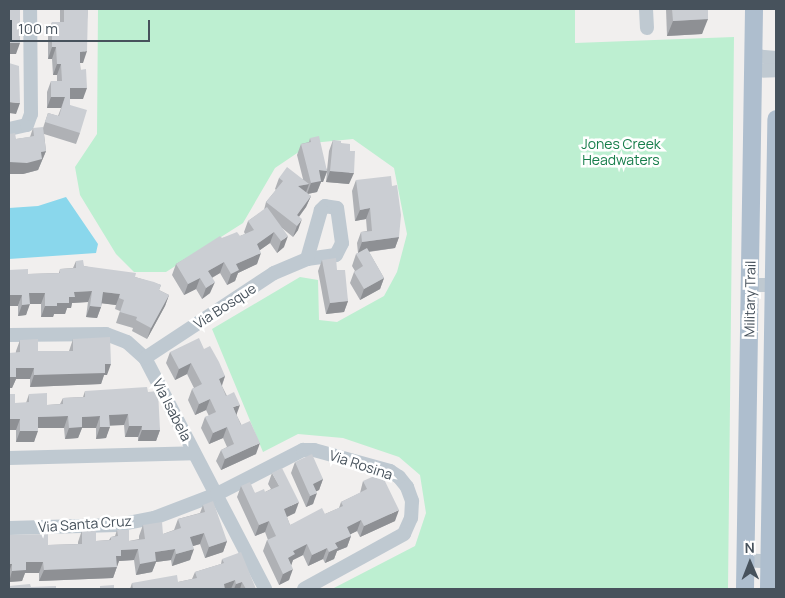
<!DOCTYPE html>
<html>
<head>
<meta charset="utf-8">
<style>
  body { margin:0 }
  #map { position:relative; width:785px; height:598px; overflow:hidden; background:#f1efee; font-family:Manrope,sans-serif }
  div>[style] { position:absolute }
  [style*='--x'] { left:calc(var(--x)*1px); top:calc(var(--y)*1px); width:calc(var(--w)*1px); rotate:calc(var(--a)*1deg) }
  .green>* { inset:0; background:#bdefd1 }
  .water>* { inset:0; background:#8ad7ec }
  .minor>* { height:14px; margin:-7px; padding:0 7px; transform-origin:7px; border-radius:7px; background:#bfc9d1 }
  .major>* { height:18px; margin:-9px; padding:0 9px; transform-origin:9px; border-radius:9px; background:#aebece }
  .wall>* { inset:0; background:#afb1b5 }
  .shaded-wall>* { inset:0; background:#8e9094 }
  .building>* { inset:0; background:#cbced3 }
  span { translate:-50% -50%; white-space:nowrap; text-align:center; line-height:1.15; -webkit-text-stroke:5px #fff; paint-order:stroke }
  .park-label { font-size:14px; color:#177e4b }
  .street-label { font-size:14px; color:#47525c }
  .frame { position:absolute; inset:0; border:10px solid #47525c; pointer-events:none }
  .north { position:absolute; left:725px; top:538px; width:50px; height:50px; -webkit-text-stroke:4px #fff; paint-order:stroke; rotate:359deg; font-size:14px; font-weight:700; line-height:20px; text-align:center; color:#47525c }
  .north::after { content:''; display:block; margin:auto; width:18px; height:22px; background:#47525c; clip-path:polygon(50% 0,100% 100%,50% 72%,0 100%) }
  .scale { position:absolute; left:10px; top:20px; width:140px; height:22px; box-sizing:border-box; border:2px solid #47525c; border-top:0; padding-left:6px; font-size:15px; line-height:18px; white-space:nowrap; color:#47525c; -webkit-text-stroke:4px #fff; paint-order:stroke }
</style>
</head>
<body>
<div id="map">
  <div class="green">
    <i style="clip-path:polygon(98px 9px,575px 9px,575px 43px,734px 37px,728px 589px,332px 589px,415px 546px,426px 513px,420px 475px,399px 457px,343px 438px,298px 434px,263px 452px,212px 329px,300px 277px,318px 280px,319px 320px,337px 322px,384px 296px,397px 272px,407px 234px,394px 168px,353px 139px,312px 143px,275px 168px,243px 223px,166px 272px,134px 272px,116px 254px,80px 195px,75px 167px,97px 134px)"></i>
  </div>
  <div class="water">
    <i style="clip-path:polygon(66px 197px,98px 244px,96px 253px,9px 259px,9px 208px,38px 206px)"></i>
  </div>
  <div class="minor">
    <i style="--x:646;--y:9;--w:19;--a:87"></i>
    <i style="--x:754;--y:56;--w:22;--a:5"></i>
    <i style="--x:753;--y:71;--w:23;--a:-2"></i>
    <i style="--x:9;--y:129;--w:18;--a:-13"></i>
    <i style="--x:27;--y:125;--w:12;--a:-70"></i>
    <i style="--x:31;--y:114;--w:105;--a:-90.5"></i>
    <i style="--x:750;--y:285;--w:26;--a:0"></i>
    <i style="--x:9;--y:335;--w:97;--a:-0.6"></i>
    <i style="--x:106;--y:334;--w:22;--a:21"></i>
    <i style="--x:127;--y:342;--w:24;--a:42"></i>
    <i style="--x:145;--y:358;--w:260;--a:62.5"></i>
    <i style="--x:145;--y:358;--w:154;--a:-33.4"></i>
    <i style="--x:274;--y:273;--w:36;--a:-23"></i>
    <i style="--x:307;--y:259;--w:29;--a:-8"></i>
    <i style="--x:336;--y:255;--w:13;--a:-63"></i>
    <i style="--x:342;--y:243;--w:35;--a:-98"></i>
    <i style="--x:337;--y:208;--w:12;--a:-171"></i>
    <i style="--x:325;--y:206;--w:6;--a:135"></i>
    <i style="--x:321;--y:210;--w:51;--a:105.9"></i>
    <i style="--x:9;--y:458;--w:185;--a:-1.5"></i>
    <i style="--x:9;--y:528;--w:108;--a:-1.6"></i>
    <i style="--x:117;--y:525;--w:38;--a:-11"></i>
    <i style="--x:154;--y:518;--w:67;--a:-20.9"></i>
    <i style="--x:217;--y:494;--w:97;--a:-27.1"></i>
    <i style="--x:303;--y:450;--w:11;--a:0"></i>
    <i style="--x:314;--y:450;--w:79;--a:15.4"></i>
    <i style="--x:390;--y:471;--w:11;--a:34"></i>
    <i style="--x:399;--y:477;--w:13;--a:51"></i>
    <i style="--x:407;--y:487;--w:15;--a:70"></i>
    <i style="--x:412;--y:501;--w:17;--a:93"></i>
    <i style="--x:411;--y:518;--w:17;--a:114"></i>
    <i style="--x:404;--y:534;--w:114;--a:151.2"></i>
    <i style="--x:745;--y:560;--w:31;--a:4"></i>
  </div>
  <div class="major">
    <i style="--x:745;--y:589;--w:580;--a:-89.11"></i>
    <i style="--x:769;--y:589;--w:470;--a:-89.1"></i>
  </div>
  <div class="wall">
    <i style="clip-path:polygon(60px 9px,88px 9px,83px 63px,80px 63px,83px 99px,70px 99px,70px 105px,80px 133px,76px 144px,44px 134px,46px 151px,38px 170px,23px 174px,9px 174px,9px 134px,16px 139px,30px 137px,33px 128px,43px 128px,48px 113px,58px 116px,61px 108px,47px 108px,47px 92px,51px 81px,57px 81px,57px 75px,53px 75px,52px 59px,48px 59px,48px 33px,52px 22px,60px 22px)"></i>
    <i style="clip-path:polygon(666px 9px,708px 9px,702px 34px,667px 36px)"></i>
    <i style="clip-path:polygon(310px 138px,327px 170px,329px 151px,333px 140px,341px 143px,350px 151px,349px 184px,326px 182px,327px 172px,323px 182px,321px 182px,317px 192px,308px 194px,311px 196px,306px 207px,299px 217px,298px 230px,293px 237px,282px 228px,284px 247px,277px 253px,270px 243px,260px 250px,257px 264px,238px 273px,235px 281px,227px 285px,220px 273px,212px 278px,210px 293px,202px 299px,196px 289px,184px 295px,172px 275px,176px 264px,222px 238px,240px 236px,245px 234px,244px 232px,248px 221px,264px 210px,266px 202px,276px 190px,275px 189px,279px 178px,303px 179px,297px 155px,301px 144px,309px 142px)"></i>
    <i style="clip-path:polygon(356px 180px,399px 237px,395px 248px,369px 252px,384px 278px,380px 289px,360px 300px,350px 283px,354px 272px,355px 271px,352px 266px,356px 254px,358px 253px,357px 243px,361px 232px,367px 231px,366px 219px,355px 221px,352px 191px)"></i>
    <i style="clip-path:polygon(322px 260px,337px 270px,348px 301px,344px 312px,326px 314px,318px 271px)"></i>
    <i style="clip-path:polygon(76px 261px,84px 266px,135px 277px,161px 285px,159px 290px,169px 295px,165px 306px,147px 339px,132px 331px,133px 328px,116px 323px,120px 311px,115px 309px,116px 305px,102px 303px,101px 307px,97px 318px,86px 317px,88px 302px,72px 303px,71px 308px,67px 308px,65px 314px,54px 314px,53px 317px,41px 317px,41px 304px,29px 304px,26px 315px,18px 316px,18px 306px,28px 274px,59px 273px,60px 269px,73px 268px)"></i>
    <i style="clip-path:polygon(73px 339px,107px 375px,104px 375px,101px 384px,30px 387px,30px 379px,16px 379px,12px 388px,16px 351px,20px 340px,38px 351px,69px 351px)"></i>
    <i style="clip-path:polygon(204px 349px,225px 376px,222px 386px,256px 454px,221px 470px,216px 461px,221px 450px,227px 447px,223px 438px,209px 444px,201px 428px,205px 417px,209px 416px,206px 410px,195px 415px,188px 400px,192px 389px,194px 388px,187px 374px,175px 380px,166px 363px,170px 352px)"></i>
    <i style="clip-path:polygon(85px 391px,148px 392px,160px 430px,156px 441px,138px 441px,138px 437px,125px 437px,124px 425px,110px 425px,106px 438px,96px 439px,96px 428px,82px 428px,78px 438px,65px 439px,64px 428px,38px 428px,34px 442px,16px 442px,16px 430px,9px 430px,9px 394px,15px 403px,26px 403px,29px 394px,47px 405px,60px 404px,63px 398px,83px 397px)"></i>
    <i style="clip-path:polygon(295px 462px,323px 479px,319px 490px,316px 491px,313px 504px,306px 507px,291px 473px)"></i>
    <i style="clip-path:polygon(272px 473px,295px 513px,287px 517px,290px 525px,325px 514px,339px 508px,341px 502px,360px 493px,363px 481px,395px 521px,360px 537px,357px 531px,350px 534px,351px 536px,347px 547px,337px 551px,334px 559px,325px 563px,323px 559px,308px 566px,303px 555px,293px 560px,291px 565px,289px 580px,279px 585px,263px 551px,267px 540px,268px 540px,265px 532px,255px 536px,237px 497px,241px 486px,255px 493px,265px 492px,271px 489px,268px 484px)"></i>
    <i style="clip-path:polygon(203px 505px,227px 541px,223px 552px,205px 558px,200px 544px,193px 546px,190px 560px,172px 566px,171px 560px,156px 562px,152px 572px,136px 575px,134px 560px,119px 561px,113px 578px,39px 581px,39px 573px,25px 573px,22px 581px,9px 582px,9px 535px,48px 545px,78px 544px,78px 542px,82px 530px,96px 541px,109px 540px,111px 537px,115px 536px,117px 530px,129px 541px,139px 539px,139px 536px,143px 525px,163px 534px,174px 530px,178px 519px,200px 513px)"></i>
    <i style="clip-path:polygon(222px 559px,256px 589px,130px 589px,132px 583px,178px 582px,192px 579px,195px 572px,221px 564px)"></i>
  </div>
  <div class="shaded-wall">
    <i style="clip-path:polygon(708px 19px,702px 34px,667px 36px,673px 21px)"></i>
    <i style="clip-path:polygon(9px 43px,20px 43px,16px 54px,9px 54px)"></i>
    <i style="clip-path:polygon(52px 47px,56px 47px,52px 59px,48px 59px)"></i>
    <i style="clip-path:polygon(87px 51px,83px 63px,76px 63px,80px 52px)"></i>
    <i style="clip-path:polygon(57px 64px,61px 64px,57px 75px,53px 75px)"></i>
    <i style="clip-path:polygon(70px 88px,87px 88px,83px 99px,66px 99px)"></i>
    <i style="clip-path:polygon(51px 97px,65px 97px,61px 108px,47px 108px)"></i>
    <i style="clip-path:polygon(9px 102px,20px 103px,16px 114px,9px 113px)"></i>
    <i style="clip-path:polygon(46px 151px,38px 170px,23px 174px,9px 174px,9px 162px,41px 152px)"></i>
    <i style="clip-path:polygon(319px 170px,327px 171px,323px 182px,321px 182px,317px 192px,307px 194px,311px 183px)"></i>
    <i style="clip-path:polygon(330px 171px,354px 173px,349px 184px,326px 182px)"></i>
    <i style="clip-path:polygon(309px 184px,305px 195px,298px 186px)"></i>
    <i style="clip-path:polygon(311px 196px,306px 207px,294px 223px,297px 215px)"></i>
    <i style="clip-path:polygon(370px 208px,366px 219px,355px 221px,360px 210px)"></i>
    <i style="clip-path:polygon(302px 219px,298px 230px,293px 237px,297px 226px)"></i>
    <i style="clip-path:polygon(274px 232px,270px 243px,253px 255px,257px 244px)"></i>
    <i style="clip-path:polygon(288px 236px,284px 247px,277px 253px,281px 241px)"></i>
    <i style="clip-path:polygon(399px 237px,395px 248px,358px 253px,362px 242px)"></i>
    <i style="clip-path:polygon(261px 253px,257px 264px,238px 273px,235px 281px,227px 285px,231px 274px,236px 264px)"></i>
    <i style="clip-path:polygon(224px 262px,220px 273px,204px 282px,208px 271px)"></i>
    <i style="clip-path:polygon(200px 278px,196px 289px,184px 295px,188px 284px)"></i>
    <i style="clip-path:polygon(384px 278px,380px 289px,360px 300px,364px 289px)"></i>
    <i style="clip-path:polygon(215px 282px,210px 293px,202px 299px,206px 288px)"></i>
    <i style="clip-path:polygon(92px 291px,88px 302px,72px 303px,71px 308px,67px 308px,65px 314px,54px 314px,53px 317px,41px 317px,45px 306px,57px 303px,74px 292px)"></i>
    <i style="clip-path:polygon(103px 292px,120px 294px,116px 305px,99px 303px)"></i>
    <i style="clip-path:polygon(29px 293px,45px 293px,41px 304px,25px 304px)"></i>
    <i style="clip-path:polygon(9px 295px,22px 295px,18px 306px,9px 306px)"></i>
    <i style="clip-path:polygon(169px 295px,165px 306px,147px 339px,151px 328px)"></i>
    <i style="clip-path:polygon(348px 301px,344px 312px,326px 314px,330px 303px)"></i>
    <i style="clip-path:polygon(30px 304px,26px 315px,18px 316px,22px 305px)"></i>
    <i style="clip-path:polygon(90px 306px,101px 307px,97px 318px,86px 317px)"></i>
    <i style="clip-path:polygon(191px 363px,187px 374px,175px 380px,179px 369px)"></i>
    <i style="clip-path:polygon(105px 364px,111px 364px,107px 375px,104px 375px,101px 384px,30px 387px,34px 375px)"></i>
    <i style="clip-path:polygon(16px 368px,34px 368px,30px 379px,16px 379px,12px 388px,9px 388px,9px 377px)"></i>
    <i style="clip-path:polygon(225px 376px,221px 387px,219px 379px)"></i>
    <i style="clip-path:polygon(210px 399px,206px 410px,195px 415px,199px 404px)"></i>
    <i style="clip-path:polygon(240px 405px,236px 416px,233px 407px)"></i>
    <i style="clip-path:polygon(128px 414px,124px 425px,105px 426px,109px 415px)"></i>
    <i style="clip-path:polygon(68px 416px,64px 428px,34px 428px,38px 417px)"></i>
    <i style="clip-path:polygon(100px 416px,96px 428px,82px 428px,78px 438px,65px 439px,69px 428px,82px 417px)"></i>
    <i style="clip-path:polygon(9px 419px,20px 419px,16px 430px,9px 430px)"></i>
    <i style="clip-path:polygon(129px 426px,142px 426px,138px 437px,125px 437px)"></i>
    <i style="clip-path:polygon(100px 427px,110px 427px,106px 438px,96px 439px)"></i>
    <i style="clip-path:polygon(227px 427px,223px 438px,209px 444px,213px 433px)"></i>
    <i style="clip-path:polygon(142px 430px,160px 430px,156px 441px,138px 441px)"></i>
    <i style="clip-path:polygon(20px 431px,38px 431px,34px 442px,16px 442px)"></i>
    <i style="clip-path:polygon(260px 443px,256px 454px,221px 470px,225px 459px)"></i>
    <i style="clip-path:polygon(323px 479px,319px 490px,309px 495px,313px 484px)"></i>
    <i style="clip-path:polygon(317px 493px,313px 504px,306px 507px,310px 496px)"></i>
    <i style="clip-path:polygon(299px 502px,295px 513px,280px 520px,284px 509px)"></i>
    <i style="clip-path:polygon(399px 510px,395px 521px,360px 537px,364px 526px)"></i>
    <i style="clip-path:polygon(361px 520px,357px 531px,343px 538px,347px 527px)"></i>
    <i style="clip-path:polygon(269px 521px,265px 532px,255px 536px,259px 525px)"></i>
    <i style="clip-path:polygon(204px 533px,200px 544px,186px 548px,190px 537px)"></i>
    <i style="clip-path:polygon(351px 536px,347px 547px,337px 551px,334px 559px,325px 563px,329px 552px,335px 543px)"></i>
    <i style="clip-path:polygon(227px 541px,223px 552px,205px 558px,209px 547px)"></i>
    <i style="clip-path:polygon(307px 544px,303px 555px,293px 560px,291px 566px,288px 558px,293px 551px)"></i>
    <i style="clip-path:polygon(327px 548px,323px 559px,308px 566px,312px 555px)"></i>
    <i style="clip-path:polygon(138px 549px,134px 560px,119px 561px,113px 578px,39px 581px,44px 570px,116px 556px,121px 550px)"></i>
    <i style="clip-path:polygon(175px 549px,171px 560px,156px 562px,152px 572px,136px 575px,140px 564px,155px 552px)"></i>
    <i style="clip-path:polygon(194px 549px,190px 560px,172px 566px,176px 554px)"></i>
    <i style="clip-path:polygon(26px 562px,43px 562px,39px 573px,25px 573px,22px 581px,9px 582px,12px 571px)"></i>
    <i style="clip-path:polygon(9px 564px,12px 564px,9px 572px)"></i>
    <i style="clip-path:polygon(293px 569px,289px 580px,279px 585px,283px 574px)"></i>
    <i style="clip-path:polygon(235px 580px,231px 589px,222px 589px,224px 584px)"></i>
    <i style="clip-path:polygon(242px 582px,240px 589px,234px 589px,236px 584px)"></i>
  </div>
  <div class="building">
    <i style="clip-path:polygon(10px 9px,20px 9px,20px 43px,9px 43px,9px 11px,10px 11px)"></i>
    <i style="clip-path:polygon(64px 9px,88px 9px,87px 51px,80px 52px,80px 70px,86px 69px,87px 88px,70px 88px,70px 105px,87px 110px,80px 133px,45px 122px,48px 113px,59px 116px,65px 97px,51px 97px,51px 81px,62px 81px,61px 64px,57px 64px,56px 47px,52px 47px,52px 22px,64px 22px)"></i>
    <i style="clip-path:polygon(672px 9px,708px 9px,708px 19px,673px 21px)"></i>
    <i style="clip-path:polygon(9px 63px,19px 66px,20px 103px,9px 102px)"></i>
    <i style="clip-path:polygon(43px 127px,46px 151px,41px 152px,42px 159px,27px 163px,9px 162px,9px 134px,15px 133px,16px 139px,34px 136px,33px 128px)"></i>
    <i style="clip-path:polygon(319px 136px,327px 171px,319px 170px,321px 181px,311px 183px,301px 144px,311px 142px,310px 138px)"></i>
    <i style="clip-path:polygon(333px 140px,341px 141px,341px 143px,350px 144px,350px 151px,355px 151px,354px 173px,330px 171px)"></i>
    <i style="clip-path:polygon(287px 167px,309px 184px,298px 186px,311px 196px,297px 215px,302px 219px,297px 226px,266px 202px,283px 181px,279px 178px)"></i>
    <i style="clip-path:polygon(391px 176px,392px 186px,397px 185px,401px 215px,399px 237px,362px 242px,361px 232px,372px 231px,370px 208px,360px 210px,356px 180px)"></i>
    <i style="clip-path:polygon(267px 207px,288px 236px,281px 241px,274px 232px,257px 244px,261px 253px,236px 264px,239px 270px,231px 274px,224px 262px,208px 271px,215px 282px,206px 288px,200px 278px,188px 284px,176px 264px,220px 236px,222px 238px,237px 232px,240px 236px,254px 230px,248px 221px)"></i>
    <i style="clip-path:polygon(367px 248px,384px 278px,364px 289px,354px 272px,363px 266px,356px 254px)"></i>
    <i style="clip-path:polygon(336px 258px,337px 270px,345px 270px,348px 301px,330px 303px,322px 260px)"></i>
    <i style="clip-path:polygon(83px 260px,84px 266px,136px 273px,135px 277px,154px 282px,161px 285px,159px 290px,169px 295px,151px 328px,136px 320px,137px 317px,120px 312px,124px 300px,119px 298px,120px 294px,103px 292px,101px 307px,90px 306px,92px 291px,74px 292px,75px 297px,69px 297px,69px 303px,57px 303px,57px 306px,45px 306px,45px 293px,29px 293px,30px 304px,22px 305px,22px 295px,9px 295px,9px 270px,28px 269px,28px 274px,60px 273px,60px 269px,76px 268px,76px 261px)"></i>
    <i style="clip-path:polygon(110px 337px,111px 364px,105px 364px,105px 373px,34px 375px,34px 368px,16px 368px,16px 377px,9px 377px,9px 353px,20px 352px,20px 340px,38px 339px,38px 351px,73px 351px,73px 339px)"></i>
    <i style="clip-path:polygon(199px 338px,204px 349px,210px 346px,219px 362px,225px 376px,219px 379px,226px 396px,234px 392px,240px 405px,233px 407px,241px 425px,250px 421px,260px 443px,225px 459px,221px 450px,234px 444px,227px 427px,213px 433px,205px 417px,216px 412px,210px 399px,199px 404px,192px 389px,202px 384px,191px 363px,179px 369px,170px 352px)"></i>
    <i style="clip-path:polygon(147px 387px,148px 392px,158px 391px,160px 430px,142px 430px,142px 426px,129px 426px,128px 414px,109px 415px,110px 427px,100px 427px,100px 416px,82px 417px,82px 427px,69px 428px,68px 416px,38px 417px,38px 431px,20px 431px,20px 419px,9px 419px,9px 394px,15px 394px,15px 403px,29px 402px,29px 394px,47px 393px,47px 405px,63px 404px,63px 398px,85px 397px,85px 391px)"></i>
    <i style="clip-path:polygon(312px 454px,323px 479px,313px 484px,317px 493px,310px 496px,295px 462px)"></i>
    <i style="clip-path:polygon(282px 468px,299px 502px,284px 509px,290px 525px,322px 508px,325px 514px,343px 506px,341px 502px,367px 489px,363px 481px,381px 473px,399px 510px,364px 526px,361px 520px,347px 527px,351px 536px,335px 543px,338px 548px,329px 552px,327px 548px,312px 555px,307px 544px,293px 551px,295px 554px,288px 558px,293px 569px,283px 574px,267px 540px,276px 536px,269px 521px,259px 525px,241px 486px,250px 482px,255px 493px,264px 489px,265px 492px,279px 486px,272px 473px)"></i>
    <i style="clip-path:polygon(213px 501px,227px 541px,209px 547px,204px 533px,190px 537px,194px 549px,176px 554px,175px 549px,155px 552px,156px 561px,140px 564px,138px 549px,121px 550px,121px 556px,116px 556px,117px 567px,44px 570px,43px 562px,26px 562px,26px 570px,12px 571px,12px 564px,9px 564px,9px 535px,48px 534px,48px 545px,82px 544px,82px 530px,96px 530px,96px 541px,111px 540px,111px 537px,118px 536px,117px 530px,129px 530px,129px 541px,145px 539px,143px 525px,162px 522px,163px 534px,181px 528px,178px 519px,205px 512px,203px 505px)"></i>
    <i style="clip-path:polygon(241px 552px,256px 589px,246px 589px,242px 582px,236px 584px,235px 580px,224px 584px,225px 589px,133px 589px,132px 583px,177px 575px,178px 582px,197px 578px,195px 572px,224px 563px,222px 559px)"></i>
    <i style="clip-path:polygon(30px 584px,31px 587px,56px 586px,56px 589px,9px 589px,9px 586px)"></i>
    <i style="clip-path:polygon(114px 585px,114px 589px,100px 589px,100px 586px)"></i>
  </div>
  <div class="park-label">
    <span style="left:621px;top:152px">Jones Creek<br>Headwaters</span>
  </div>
  <div class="street-label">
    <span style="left:750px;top:299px;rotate:-89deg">Military Trail</span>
    <span style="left:225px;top:306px;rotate:-33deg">Via Bosque</span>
    <span style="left:172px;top:410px;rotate:63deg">Via Isabela</span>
    <span style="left:361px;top:465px;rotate:18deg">Via Rosina</span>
    <span style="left:85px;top:524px;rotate:-4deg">Via Santa Cruz</span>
  </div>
  <div class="frame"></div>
  <div class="north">N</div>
  <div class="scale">100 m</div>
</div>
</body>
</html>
